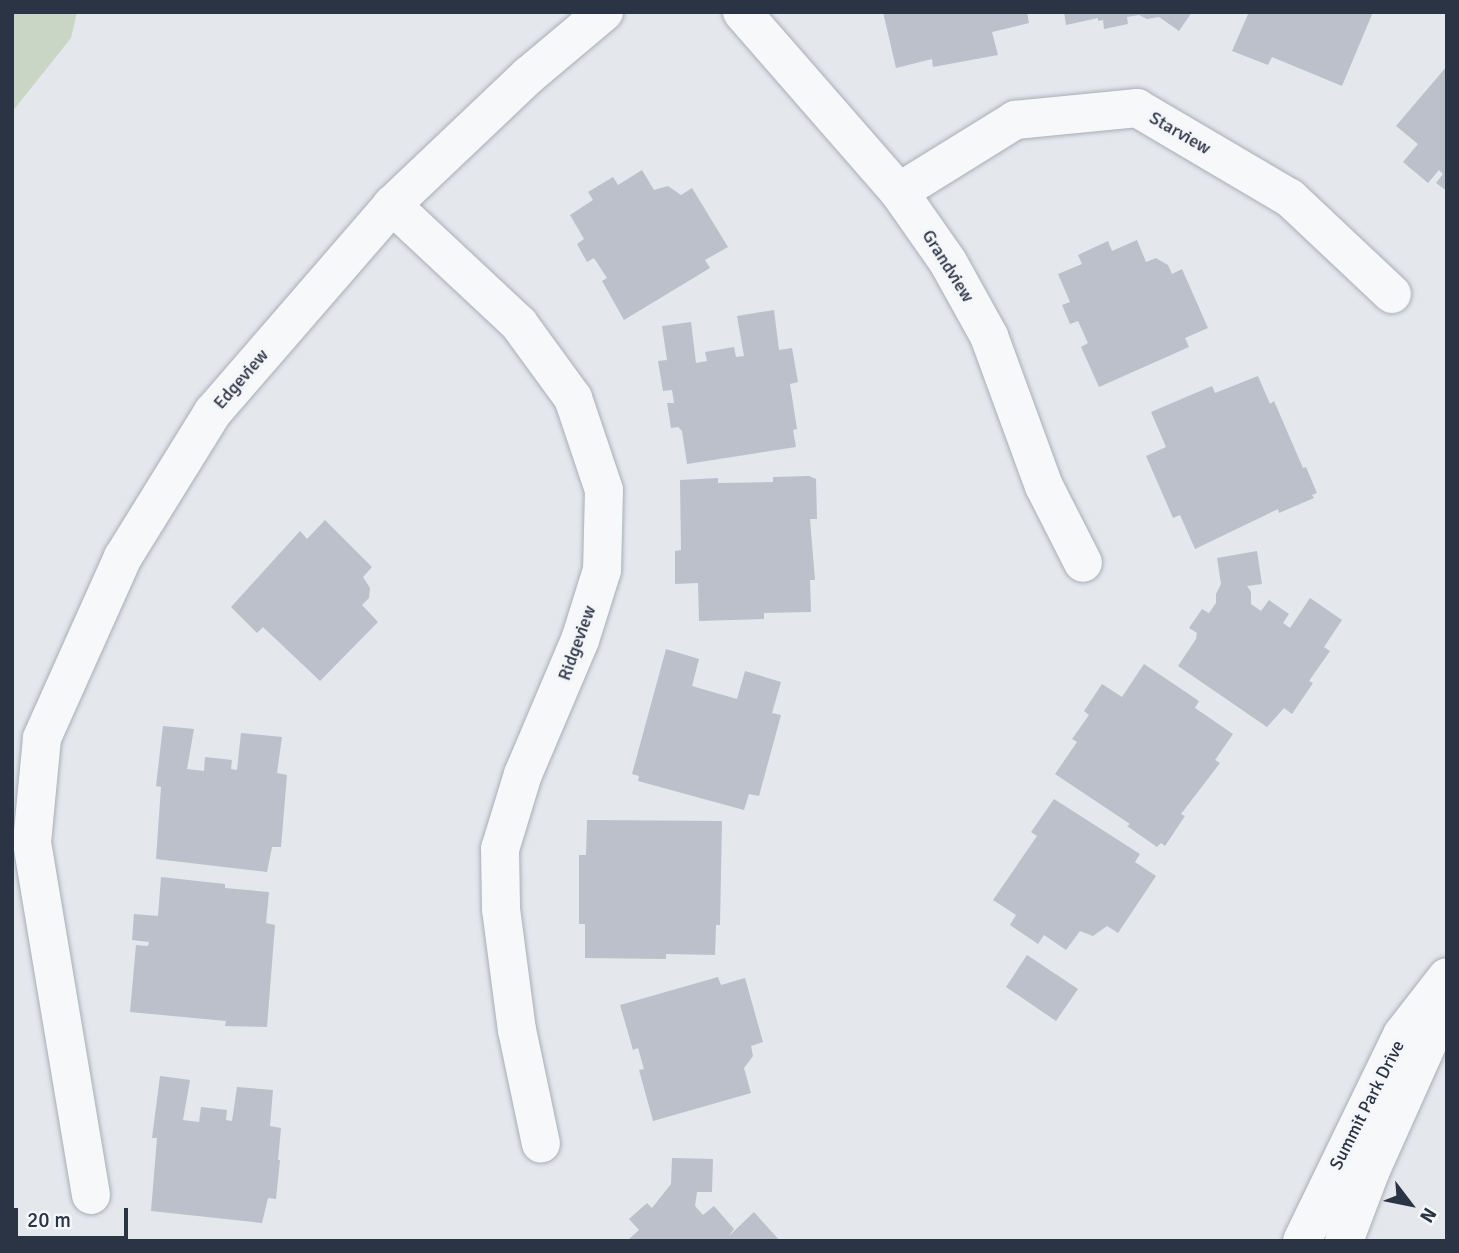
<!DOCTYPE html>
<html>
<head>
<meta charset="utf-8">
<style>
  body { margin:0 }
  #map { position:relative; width:1459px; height:1253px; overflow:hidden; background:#e4e7ec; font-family:Signika,sans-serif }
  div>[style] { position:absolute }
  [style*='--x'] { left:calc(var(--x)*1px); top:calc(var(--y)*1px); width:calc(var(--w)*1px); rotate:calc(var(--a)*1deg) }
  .green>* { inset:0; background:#c9d6c5 }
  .building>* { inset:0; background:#bbc0ca }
  .roads { filter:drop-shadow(0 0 2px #a9aeb7) drop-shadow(0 0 2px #a9aeb7) }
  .minor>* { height:38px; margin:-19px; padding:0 19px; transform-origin:19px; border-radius:19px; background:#f7f8fa }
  span { translate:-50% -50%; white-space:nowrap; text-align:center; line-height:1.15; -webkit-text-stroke:7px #f4f6f9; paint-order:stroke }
  .street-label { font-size:18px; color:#2b3445 }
  .frame { position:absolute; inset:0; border:14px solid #2b3445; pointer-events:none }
  .north { position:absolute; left:1375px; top:1169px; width:70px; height:70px; -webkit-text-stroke:5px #f4f6f9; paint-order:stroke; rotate:122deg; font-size:19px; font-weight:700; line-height:28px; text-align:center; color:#2b3445 }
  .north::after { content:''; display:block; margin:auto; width:24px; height:32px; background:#2b3445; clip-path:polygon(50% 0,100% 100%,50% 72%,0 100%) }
  .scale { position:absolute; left:14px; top:1208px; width:114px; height:32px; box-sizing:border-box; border:4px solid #2b3445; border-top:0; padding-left:9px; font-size:21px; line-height:24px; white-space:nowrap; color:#2b3445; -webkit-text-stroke:5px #f4f6f9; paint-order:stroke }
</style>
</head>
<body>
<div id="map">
  <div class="green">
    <i style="clip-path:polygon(12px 12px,77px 12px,71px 38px,12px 112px)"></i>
  </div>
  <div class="building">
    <i style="clip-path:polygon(883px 12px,1027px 12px,1029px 23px,992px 32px,998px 55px,933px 67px,932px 59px,896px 68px)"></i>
    <i style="clip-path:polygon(1064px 12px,1192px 12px,1179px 31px,1159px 17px,1147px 19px,1139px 15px,1127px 17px,1128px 24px,1104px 29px,1103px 20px,1098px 21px,1098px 18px,1066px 25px)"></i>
    <i style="clip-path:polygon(1249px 12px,1373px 12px,1342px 86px,1272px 57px,1268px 65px,1232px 51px)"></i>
    <i style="clip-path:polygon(1447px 66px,1447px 191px,1436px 183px,1443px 174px,1439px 170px,1428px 183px,1403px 162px,1418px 144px,1396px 126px)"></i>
    <i style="clip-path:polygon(642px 170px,654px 190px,668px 186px,681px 195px,692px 188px,728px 247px,705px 260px,710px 268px,624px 320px,602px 281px,607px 278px,594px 258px,587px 262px,577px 244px,584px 239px,570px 215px,593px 200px,588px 192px,613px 177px,618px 185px)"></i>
    <i style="clip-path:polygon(1137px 240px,1146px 262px,1156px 258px,1168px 265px,1172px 274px,1182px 269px,1208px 328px,1185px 338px,1189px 347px,1099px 387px,1081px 347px,1088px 343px,1078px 321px,1070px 324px,1062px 305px,1070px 302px,1058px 274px,1082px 264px,1078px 255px,1108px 241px,1112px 251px)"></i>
    <i style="clip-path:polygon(774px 310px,779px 350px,792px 348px,798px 382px,790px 384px,797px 429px,793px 430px,796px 447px,687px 464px,682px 431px,678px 427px,671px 428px,667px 403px,674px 403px,672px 390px,663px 391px,658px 361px,667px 360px,662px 326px,691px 322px,696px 363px,707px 361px,705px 352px,734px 347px,736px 357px,744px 356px,737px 316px)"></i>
    <i style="clip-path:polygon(1258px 376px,1270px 404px,1274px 401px,1303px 468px,1306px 467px,1317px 493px,1312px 495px,1314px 498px,1279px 513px,1278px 509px,1195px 549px,1180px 515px,1173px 518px,1146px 456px,1166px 447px,1151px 412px,1212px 386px,1215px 393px)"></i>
    <i style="clip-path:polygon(809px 476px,816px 479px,817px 519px,810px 519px,815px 580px,810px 580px,811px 612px,764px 613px,764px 619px,699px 621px,698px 583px,675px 584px,675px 551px,681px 550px,680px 480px,718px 478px,718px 483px,773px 482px,773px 477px)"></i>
    <i style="clip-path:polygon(325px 520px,372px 567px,363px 577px,370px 588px,369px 598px,362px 605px,378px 622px,320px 681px,263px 627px,257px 633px,231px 607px,300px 531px,307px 539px)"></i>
    <i style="clip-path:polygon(1257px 551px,1262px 584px,1247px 586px,1251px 592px,1251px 604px,1261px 611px,1269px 600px,1289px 614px,1283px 623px,1290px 628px,1310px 598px,1342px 620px,1324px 647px,1330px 651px,1309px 681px,1313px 683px,1292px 714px,1284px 708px,1267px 727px,1178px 666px,1196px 639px,1197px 633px,1189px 628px,1202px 609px,1209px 613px,1216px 603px,1216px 594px,1221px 584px,1217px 558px)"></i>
    <i style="clip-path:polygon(666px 649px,699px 659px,692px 686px,737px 699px,745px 671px,781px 682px,772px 713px,781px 715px,759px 796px,749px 794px,744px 810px,638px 781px,639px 776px,632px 774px)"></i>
    <i style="clip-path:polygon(1144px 664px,1199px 701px,1195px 708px,1233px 734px,1215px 760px,1220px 763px,1181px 814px,1185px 816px,1165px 846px,1161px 843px,1157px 847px,1127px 826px,1130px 824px,1055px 774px,1077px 742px,1072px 739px,1089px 715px,1084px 711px,1102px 684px,1122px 697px)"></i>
    <i style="clip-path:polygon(163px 726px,194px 729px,187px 769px,204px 771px,205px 757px,232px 760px,231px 769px,237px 770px,241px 733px,282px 737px,277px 773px,287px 775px,281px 847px,272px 847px,267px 872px,156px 859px,161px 787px,156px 786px)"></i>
    <i style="clip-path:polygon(1054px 799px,1140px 854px,1135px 862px,1156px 876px,1118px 933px,1107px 926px,1093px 936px,1080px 931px,1066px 950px,1044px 935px,1038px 944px,1010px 925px,1016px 915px,993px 900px,1037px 836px,1031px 832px)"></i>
    <i style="clip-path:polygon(587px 820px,722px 821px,720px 925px,716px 925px,715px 955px,666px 954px,666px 959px,585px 958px,585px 924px,579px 924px,579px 855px,586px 855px)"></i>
    <i style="clip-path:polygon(161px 877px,225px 884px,225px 888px,269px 892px,266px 923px,275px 925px,267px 1027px,225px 1026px,226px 1021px,130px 1012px,136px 945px,148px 946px,149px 942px,132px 940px,134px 914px,158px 916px)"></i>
    <i style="clip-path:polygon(1027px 955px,1078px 989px,1056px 1021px,1006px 987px)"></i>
    <i style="clip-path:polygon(718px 977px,721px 985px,745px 978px,763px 1042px,751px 1046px,753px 1056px,744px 1068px,751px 1093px,653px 1121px,639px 1070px,644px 1069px,638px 1048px,633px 1050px,620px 1005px)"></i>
    <i style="clip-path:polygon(160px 1076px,190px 1080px,183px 1120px,199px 1122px,201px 1107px,227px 1110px,226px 1120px,232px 1121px,237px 1087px,273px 1090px,270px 1126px,281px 1128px,278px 1160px,280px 1160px,276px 1199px,268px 1198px,262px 1223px,151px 1211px,157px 1138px,152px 1138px)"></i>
    <i style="clip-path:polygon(672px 1158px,713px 1159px,712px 1192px,697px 1192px,695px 1206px,703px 1215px,714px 1206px,734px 1229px,729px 1236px,754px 1212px,780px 1241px,627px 1241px,639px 1230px,629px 1219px,647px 1203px,652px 1208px,671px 1184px)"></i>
  </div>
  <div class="roads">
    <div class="minor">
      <i style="--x:742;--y:12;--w:239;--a:48.9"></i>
      <i style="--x:899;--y:192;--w:85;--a:55"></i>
      <i style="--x:948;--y:262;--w:85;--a:61"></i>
      <i style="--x:989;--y:336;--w:160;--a:69.9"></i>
      <i style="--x:1044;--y:486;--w:86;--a:63.1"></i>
      <i style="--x:899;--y:192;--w:137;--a:-31.8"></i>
      <i style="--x:1015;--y:120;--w:123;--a:-5.6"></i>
      <i style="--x:1137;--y:108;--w:178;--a:30.5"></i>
      <i style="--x:1290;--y:198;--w:140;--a:43.3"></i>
      <i style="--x:392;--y:205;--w:174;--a:43.1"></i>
      <i style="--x:519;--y:324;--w:92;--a:53.9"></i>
      <i style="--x:573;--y:398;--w:97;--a:71.4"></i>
      <i style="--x:604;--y:490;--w:80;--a:91.4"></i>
      <i style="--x:602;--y:570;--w:73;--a:107.4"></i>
      <i style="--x:580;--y:640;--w:146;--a:113"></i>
      <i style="--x:523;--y:774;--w:78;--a:107"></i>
      <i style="--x:500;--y:849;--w:60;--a:89"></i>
      <i style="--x:501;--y:909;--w:122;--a:82.5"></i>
      <i style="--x:517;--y:1030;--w:116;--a:78.1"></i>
      <i style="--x:91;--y:1195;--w:358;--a:-99.5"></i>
      <i style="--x:32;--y:842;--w:104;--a:-84.5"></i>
      <i style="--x:42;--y:738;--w:198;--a:-65.9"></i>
      <i style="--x:123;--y:557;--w:171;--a:-58.2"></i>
      <i style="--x:213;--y:412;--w:274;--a:-49.1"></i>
      <i style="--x:392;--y:205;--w:189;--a:-43.5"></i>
      <i style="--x:529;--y:75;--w:98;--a:-40"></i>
      <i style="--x:1302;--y:1241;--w:229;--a:-64.1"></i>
      <i style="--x:1402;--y:1035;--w:73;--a:-52.2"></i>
      <i style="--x:1344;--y:1241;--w:76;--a:-69.2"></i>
      <i style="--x:1371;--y:1170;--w:186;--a:-65.9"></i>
    </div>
  </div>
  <div class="street-label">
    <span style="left:1180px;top:133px;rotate:30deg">Starview</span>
    <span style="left:948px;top:266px;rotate:58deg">Grandview</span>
    <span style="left:241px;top:379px;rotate:-49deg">Edgeview</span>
    <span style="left:577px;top:643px;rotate:-70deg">Ridgeview</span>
    <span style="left:1367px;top:1105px;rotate:-63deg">Summit Park Drive</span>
  </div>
  <div class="frame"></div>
  <div class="north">N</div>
  <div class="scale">20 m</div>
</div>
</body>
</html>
